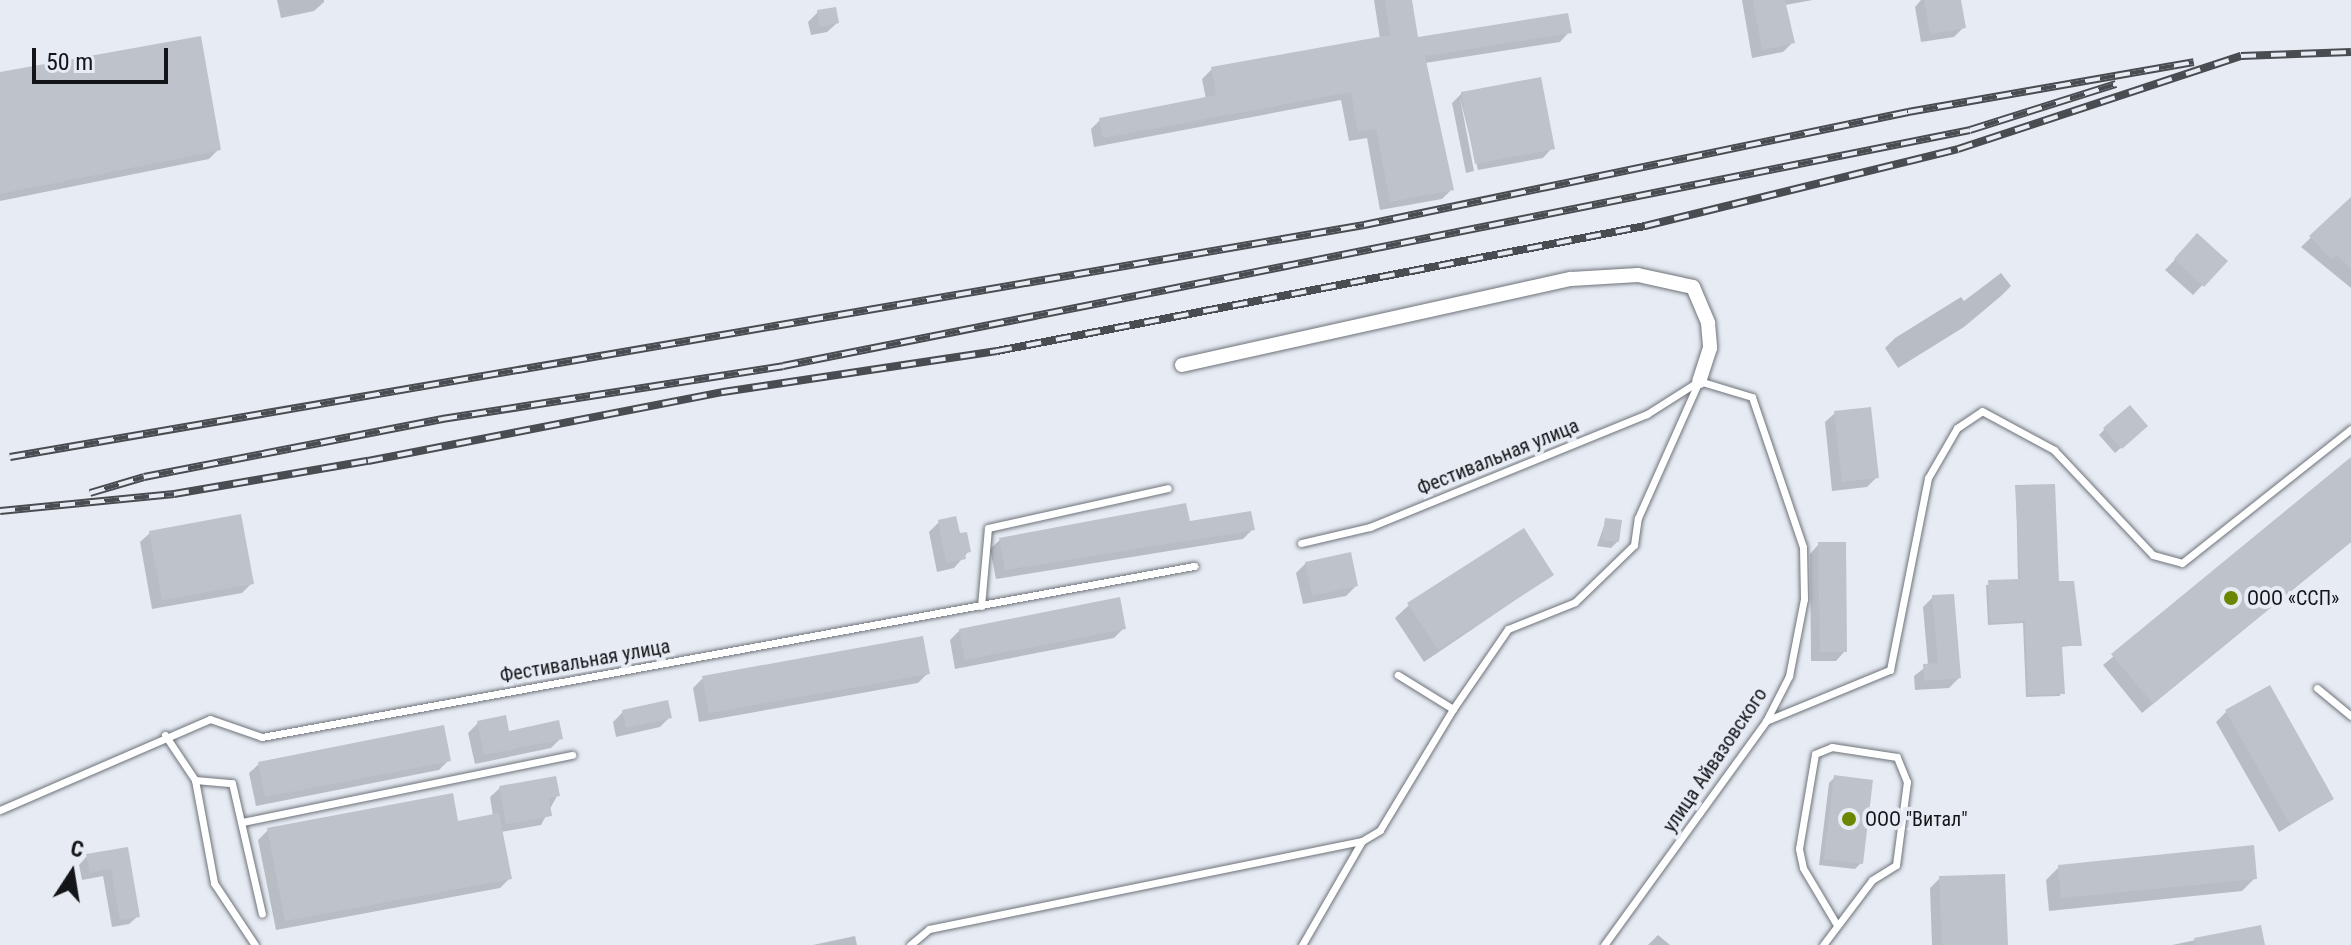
<!DOCTYPE html>
<html>
<head>
<meta charset="utf-8">
<style>
  body { margin:0 }
  #map { position:relative; width:2351px; height:945px; overflow:hidden; background:#e7ecf4; font-family:"Roboto Condensed",sans-serif }
  div>[style] { position:absolute }
  [style*='--x'] { left:calc(var(--x)*1px); top:calc(var(--y)*1px); width:calc(var(--w)*1px); rotate:calc(var(--a)*1deg) }
  .shadow>* { inset:0; background:#0003 }
  .building>* { inset:0; background:#bec3cb }
  .roads { filter:drop-shadow(0 0 2px #6e737a) drop-shadow(0 0 2px #6e737a) }
  .lane>* { height:7px; margin:-3.5px; padding:0 3.5px; transform-origin:3.5px; border-radius:3.5px; background:#fff }
  .street>* { height:14px; margin:-7px; padding:0 7px; transform-origin:7px; border-radius:7px; background:#fff }
  .rail>* { height:8px; margin-top:-4px; transform-origin:0; background:repeating-linear-gradient(90deg,#e7ecf4 0 15px,#494c50 0 30px); box-sizing:border-box; border-block:2px solid #494c50 }
  .dots>* { width:22px; height:22px; translate:-50% -50%; box-sizing:border-box; border:4px solid #e7ecf4; border-radius:50% }
  span { translate:-50% -50%; white-space:nowrap; text-align:center; line-height:1.15; -webkit-text-stroke:8px #e7ecf4; paint-order:stroke }
  .street-label { font-size:20px; color:#131518 }
  .poi-label { font-size:20px; color:#131518 }
  .left { translate:0 -50%; text-align:left }
  .north { position:absolute; left:32px; top:833px; width:80px; height:80px; -webkit-text-stroke:6px #e7ecf4; paint-order:stroke; rotate:12deg; font-size:22px; font-weight:700; line-height:32px; text-align:center; color:#131518 }
  .north::after { content:''; display:block; margin:auto; width:28px; height:36px; background:#131518; clip-path:polygon(50% 0,100% 100%,50% 72%,0 100%) }
  .scale { position:absolute; left:32px; top:48px; width:136px; height:36px; box-sizing:border-box; border:4px solid #131518; border-top:0; padding-left:10px; font-size:24px; line-height:28px; white-space:nowrap; color:#131518; -webkit-text-stroke:6px #e7ecf4; paint-order:stroke }
</style>
</head>
<body>
<div id="map">
  <div class="shadow">
    <i style="clip-path:polygon(277px 0,324px 0,324px 2px,314px 11px,281px 18px)"></i>
    <i style="clip-path:polygon(1374px 0,1410px 0,1416px 39px,1569px 32px,1560px 42px,1425px 63px,1452px 189px,1442px 199px,1380px 210px,1367px 138px,1349px 141px,1341px 100px,1094px 147px,1091px 129px,1100px 120px,1206px 99px,1202px 79px,1212px 69px,1380px 39px)"></i>
    <i style="clip-path:polygon(1742px 0,1813px 0,1785px 5px,1793px 42px,1783px 52px,1752px 58px)"></i>
    <i style="clip-path:polygon(1921px 0,1959px 0,1964px 27px,1954px 37px,1921px 42px,1915px 7px)"></i>
    <i style="clip-path:polygon(818px 12px,837px 23px,827px 32px,811px 35px,808px 22px)"></i>
    <i style="clip-path:polygon(0 74px,219px 149px,209px 159px,0 201px)"></i>
    <i style="clip-path:polygon(1462px 93px,1552px 148px,1543px 158px,1478px 170px,1460px 98px,1474px 171px,1466px 173px,1452px 103px)"></i>
    <i style="clip-path:polygon(2351px 199px,2351px 288px,2301px 247px)"></i>
    <i style="clip-path:polygon(2188px 246px,2225px 261px,2193px 295px,2165px 270px)"></i>
    <i style="clip-path:polygon(2001px 273px,2011px 286px,2001px 296px,1964px 327px,1898px 368px,1885px 348px,1895px 338px,1961px 297px,1964px 301px)"></i>
    <i style="clip-path:polygon(1835px 413px,1877px 477px,1867px 487px,1832px 491px,1825px 422px)"></i>
    <i style="clip-path:polygon(2105px 429px,2139px 432px,2115px 453px,2099px 435px)"></i>
    <i style="clip-path:polygon(2351px 460px,2351px 542px,2142px 713px,2103px 665px)"></i>
    <i style="clip-path:polygon(2016px 487px,2057px 583px,2073px 583px,2080px 645px,2061px 647px,2060px 696px,2026px 697px,2023px 623px,1988px 625px,1986px 585px,2018px 581px)"></i>
    <i style="clip-path:polygon(1606px 520px,1618px 541px,1611px 548px,1597px 546px)"></i>
    <i style="clip-path:polygon(939px 522px,969px 551px,954px 568px,937px 572px,929px 532px)"></i>
    <i style="clip-path:polygon(1188px 524px,1253px 529px,1243px 539px,996px 579px,990px 549px,1000px 540px)"></i>
    <i style="clip-path:polygon(150px 533px,252px 583px,242px 593px,152px 609px,140px 542px)"></i>
    <i style="clip-path:polygon(1819px 544px,1845px 651px,1836px 661px,1811px 661px,1810px 554px)"></i>
    <i style="clip-path:polygon(1306px 563px,1356px 586px,1346px 596px,1303px 604px,1296px 573px)"></i>
    <i style="clip-path:polygon(1552px 575px,1424px 662px,1395px 618px,1409px 605px)"></i>
    <i style="clip-path:polygon(1933px 597px,1959px 678px,1949px 688px,1915px 690px,1914px 676px,1928px 665px,1923px 607px)"></i>
    <i style="clip-path:polygon(1124px 628px,1114px 638px,955px 669px,950px 640px,960px 630px)"></i>
    <i style="clip-path:polygon(928px 673px,918px 683px,699px 722px,693px 688px,703px 678px)"></i>
    <i style="clip-path:polygon(623px 712px,670px 717px,660px 727px,616px 737px,613px 722px)"></i>
    <i style="clip-path:polygon(2226px 712px,2332px 799px,2279px 832px,2216px 722px)"></i>
    <i style="clip-path:polygon(478px 723px,508px 733px,561px 738px,551px 748px,475px 764px,468px 733px)"></i>
    <i style="clip-path:polygon(449px 760px,439px 770px,256px 806px,249px 773px,259px 764px)"></i>
    <i style="clip-path:polygon(1835px 777px,1861px 863px,1855px 869px,1819px 865px,1829px 783px)"></i>
    <i style="clip-path:polygon(500px 788px,557px 796px,541px 825px,501px 832px,510px 878px,500px 888px,276px 930px,258px 840px,268px 830px,457px 823px,493px 816px,490px 797px)"></i>
    <i style="clip-path:polygon(126px 850px,138px 916px,129px 924px,112px 927px,103px 876px,82px 880px,79px 865px,87px 856px)"></i>
    <i style="clip-path:polygon(2059px 867px,2255px 878px,2242px 891px,2049px 911px,2046px 880px)"></i>
    <i style="clip-path:polygon(1940px 878px,2006px 945px,1932px 945px,1930px 888px)"></i>
    <i style="clip-path:polygon(2259px 927px,2263px 945px,2172px 945px)"></i>
    <i style="clip-path:polygon(1658px 935px,1670px 945px,1648px 945px)"></i>
    <i style="clip-path:polygon(855px 936px,857px 945px,813px 945px)"></i>
  </div>
  <div class="building">
    <i style="clip-path:polygon(1385px 0,1412px 0,1418px 37px,1568px 13px,1572px 33px,1425px 56px,1454px 190px,1390px 202px,1376px 129px,1358px 132px,1351px 92px,1103px 138px,1099px 118px,1216px 95px,1211px 67px,1390px 35px)"></i>
    <i style="clip-path:polygon(1753px 0,1785px 0,1795px 43px,1762px 50px)"></i>
    <i style="clip-path:polygon(1924px 0,1961px 0,1966px 28px,1930px 34px)"></i>
    <i style="clip-path:polygon(836px 7px,839px 23px,820px 27px,817px 10px)"></i>
    <i style="clip-path:polygon(201px 36px,221px 150px,0 194px,0 72px)"></i>
    <i style="clip-path:polygon(1541px 77px,1555px 149px,1475px 164px,1461px 92px)"></i>
    <i style="clip-path:polygon(2351px 197px,2351px 269px,2337px 255px,2332px 260px,2309px 236px)"></i>
    <i style="clip-path:polygon(2197px 233px,2228px 261px,2204px 287px,2174px 259px)"></i>
    <i style="clip-path:polygon(2130px 405px,2148px 426px,2122px 449px,2103px 428px)"></i>
    <i style="clip-path:polygon(1871px 407px,1879px 478px,1842px 482px,1834px 411px)"></i>
    <i style="clip-path:polygon(2351px 457px,2351px 542px,2153px 704px,2111px 654px)"></i>
    <i style="clip-path:polygon(2055px 484px,2059px 581px,2074px 581px,2082px 646px,2062px 646px,2065px 694px,2028px 695px,2025px 621px,1990px 623px,1988px 580px,2020px 579px,2015px 485px)"></i>
    <i style="clip-path:polygon(1186px 503px,1190px 521px,1251px 511px,1255px 530px,1005px 570px,999px 538px)"></i>
    <i style="clip-path:polygon(241px 514px,254px 584px,162px 600px,149px 531px)"></i>
    <i style="clip-path:polygon(956px 516px,960px 533px,967px 532px,971px 552px,965px 553px,966px 559px,946px 563px,938px 520px)"></i>
    <i style="clip-path:polygon(1605px 518px,1622px 520px,1619px 542px,1602px 540px)"></i>
    <i style="clip-path:polygon(1524px 528px,1554px 575px,1438px 650px,1407px 603px)"></i>
    <i style="clip-path:polygon(1818px 542px,1846px 542px,1847px 652px,1820px 652px)"></i>
    <i style="clip-path:polygon(1351px 552px,1358px 586px,1312px 596px,1305px 562px)"></i>
    <i style="clip-path:polygon(1954px 594px,1961px 678px,1924px 681px,1923px 664px,1938px 663px,1932px 595px)"></i>
    <i style="clip-path:polygon(1120px 597px,1126px 629px,965px 660px,959px 629px)"></i>
    <i style="clip-path:polygon(923px 636px,930px 674px,709px 713px,702px 676px)"></i>
    <i style="clip-path:polygon(2270px 685px,2334px 799px,2290px 824px,2225px 710px)"></i>
    <i style="clip-path:polygon(668px 700px,672px 718px,626px 728px,622px 710px)"></i>
    <i style="clip-path:polygon(506px 715px,509px 731px,559px 720px,563px 739px,484px 755px,477px 721px)"></i>
    <i style="clip-path:polygon(444px 725px,451px 761px,265px 797px,258px 762px)"></i>
    <i style="clip-path:polygon(1834px 775px,1873px 780px,1863px 864px,1824px 859px)"></i>
    <i style="clip-path:polygon(556px 776px,560px 796px,549px 798px,552px 816px,506px 824px,499px 786px)"></i>
    <i style="clip-path:polygon(453px 793px,458px 821px,499px 813px,512px 879px,285px 921px,267px 828px)"></i>
    <i style="clip-path:polygon(2254px 845px,2257px 879px,2061px 898px,2058px 865px)"></i>
    <i style="clip-path:polygon(128px 847px,140px 917px,120px 920px,111px 868px,90px 873px,86px 854px)"></i>
    <i style="clip-path:polygon(2005px 874px,2008px 945px,1942px 945px,1939px 876px)"></i>
    <i style="clip-path:polygon(2261px 925px,2265px 945px,2195px 945px,2194px 938px)"></i>
  </div>
  <div class="roads">
    <div class="lane">
      <i style="--x:1301;--y:543;--w:71;--a:-13.1"></i>
      <i style="--x:1370;--y:527;--w:299;--a:-22.2"></i>
      <i style="--x:1647;--y:414;--w:62;--a:-32.4"></i>
      <i style="--x:981;--y:606;--w:78;--a:-84.9"></i>
      <i style="--x:988;--y:528;--w:184;--a:-12.5"></i>
      <i style="--x:2317;--y:688;--w:44;--a:39.5"></i>
      <i style="--x:1453;--y:709;--w:97;--a:-55.5"></i>
      <i style="--x:1508;--y:629;--w:72;--a:-21.9"></i>
      <i style="--x:1575;--y:602;--w:82;--a:-44"></i>
      <i style="--x:1634;--y:545;--w:27;--a:-82"></i>
      <i style="--x:1638;--y:518;--w:148;--a:-66"></i>
      <i style="--x:1766;--y:721;--w:134;--a:-22.4"></i>
      <i style="--x:1890;--y:670;--w:196;--a:-78.8"></i>
      <i style="--x:1928;--y:478;--w:58;--a:-59.9"></i>
      <i style="--x:1957;--y:428;--w:30;--a:-34"></i>
      <i style="--x:1982;--y:411;--w:82;--a:28.4"></i>
      <i style="--x:2054;--y:450;--w:144;--a:46.7"></i>
      <i style="--x:2153;--y:555;--w:30;--a:15"></i>
      <i style="--x:2182;--y:563;--w:216;--a:-38.4"></i>
      <i style="--x:165;--y:735;--w:54;--a:56.3"></i>
      <i style="--x:195;--y:780;--w:105;--a:79.5"></i>
      <i style="--x:214;--y:883;--w:74;--a:56.5"></i>
      <i style="--x:195;--y:780;--w:37;--a:5"></i>
      <i style="--x:232;--y:783;--w:134;--a:77.1"></i>
      <i style="--x:0;--y:810;--w:229;--a:-23.4"></i>
      <i style="--x:210;--y:719;--w:55;--a:19.1"></i>
      <i style="--x:262;--y:737;--w:948;--a:-10.4"></i>
      <i style="--x:242;--y:822;--w:337;--a:-11.5"></i>
      <i style="--x:910;--y:945;--w:25;--a:-40"></i>
      <i style="--x:929;--y:929;--w:442;--a:-11.5"></i>
      <i style="--x:1302;--y:945;--w:120;--a:-60"></i>
      <i style="--x:1362;--y:841;--w:21;--a:-31"></i>
      <i style="--x:1380;--y:830;--w:141;--a:-58.9"></i>
      <i style="--x:1453;--y:709;--w:65;--a:-148.3"></i>
      <i style="--x:1604;--y:945;--w:276;--a:-54.1"></i>
      <i style="--x:1766;--y:721;--w:51;--a:-62.9"></i>
      <i style="--x:1789;--y:676;--w:78;--a:-79"></i>
      <i style="--x:1804;--y:599;--w:52;--a:-91.1"></i>
      <i style="--x:1803;--y:547;--w:158;--a:-108.8"></i>
      <i style="--x:1752;--y:397;--w:55;--a:-163.2"></i>
      <i style="--x:1823;--y:945;--w:81;--a:-53"></i>
      <i style="--x:1872;--y:880;--w:28;--a:-32"></i>
      <i style="--x:1896;--y:865;--w:84;--a:-82.5"></i>
      <i style="--x:1907;--y:782;--w:27;--a:-112"></i>
      <i style="--x:1897;--y:757;--w:66;--a:-171.3"></i>
      <i style="--x:1832;--y:747;--w:18;--a:158"></i>
      <i style="--x:1815;--y:754;--w:96;--a:99.6"></i>
      <i style="--x:1799;--y:849;--w:19;--a:78"></i>
      <i style="--x:1803;--y:868;--w:66;--a:59.2"></i>
    </div>
    <div class="street">
      <i style="--x:1182;--y:365;--w:398;--a:-12.5"></i>
      <i style="--x:1571;--y:279;--w:67;--a:-3.4"></i>
      <i style="--x:1638;--y:275;--w:56;--a:12.3"></i>
      <i style="--x:1693;--y:287;--w:39;--a:67"></i>
      <i style="--x:1708;--y:323;--w:25;--a:85"></i>
      <i style="--x:1710;--y:348;--w:35;--a:108"></i>
    </div>
  </div>
  <div class="rail">
    <i style="--x:10;--y:457;--w:1374;--a:-9.72"></i>
    <i style="--x:1364;--y:225;--w:556;--a:-11.73"></i>
    <i style="--x:1908;--y:112;--w:290;--a:-9.9"></i>
    <i style="--x:90;--y:493;--w:56;--a:-16.5"></i>
    <i style="--x:144;--y:477;--w:304;--a:-11"></i>
    <i style="--x:442;--y:419;--w:345;--a:-8.8"></i>
    <i style="--x:783;--y:366;--w:1210;--a:-11.24"></i>
    <i style="--x:1970;--y:130;--w:153;--a:-17.5"></i>
    <i style="--x:0;--y:511;--w:175;--a:-5.6"></i>
    <i style="--x:174;--y:494;--w:197;--a:-9.7"></i>
    <i style="--x:368;--y:461;--w:362;--a:-11"></i>
    <i style="--x:723;--y:392;--w:277;--a:-8.5"></i>
    <i style="--x:997;--y:351;--w:660;--a:-10.92"></i>
    <i style="--x:1645;--y:226;--w:322;--a:-13.8"></i>
    <i style="--x:1958;--y:149;--w:298;--a:-18.2"></i>
    <i style="--x:2241;--y:56;--w:110;--a:-2.1"></i>
  </div>
  <div class="dots">
    <i style="left:2231px;top:598px;background:#698700"></i>
    <i style="left:1849px;top:819px;background:#698700"></i>
  </div>
  <div class="street-label">
    <span style="left:1498px;top:457px;rotate:-22deg">Фестивальная улица</span>
    <span style="left:585px;top:661px;rotate:-10deg">Фестивальная улица</span>
    <span style="left:1715px;top:760px;rotate:-56deg">улица Айвазовского</span>
  </div>
  <div class="poi-label">
    <span class="left" style="left:2247px;top:598px">ООО «ССП»</span>
    <span class="left" style="left:1865px;top:819px">ООО "Витал"</span>
  </div>
  <div class="north">С</div>
  <div class="scale">50 m</div>
</div>
</body>
</html>
